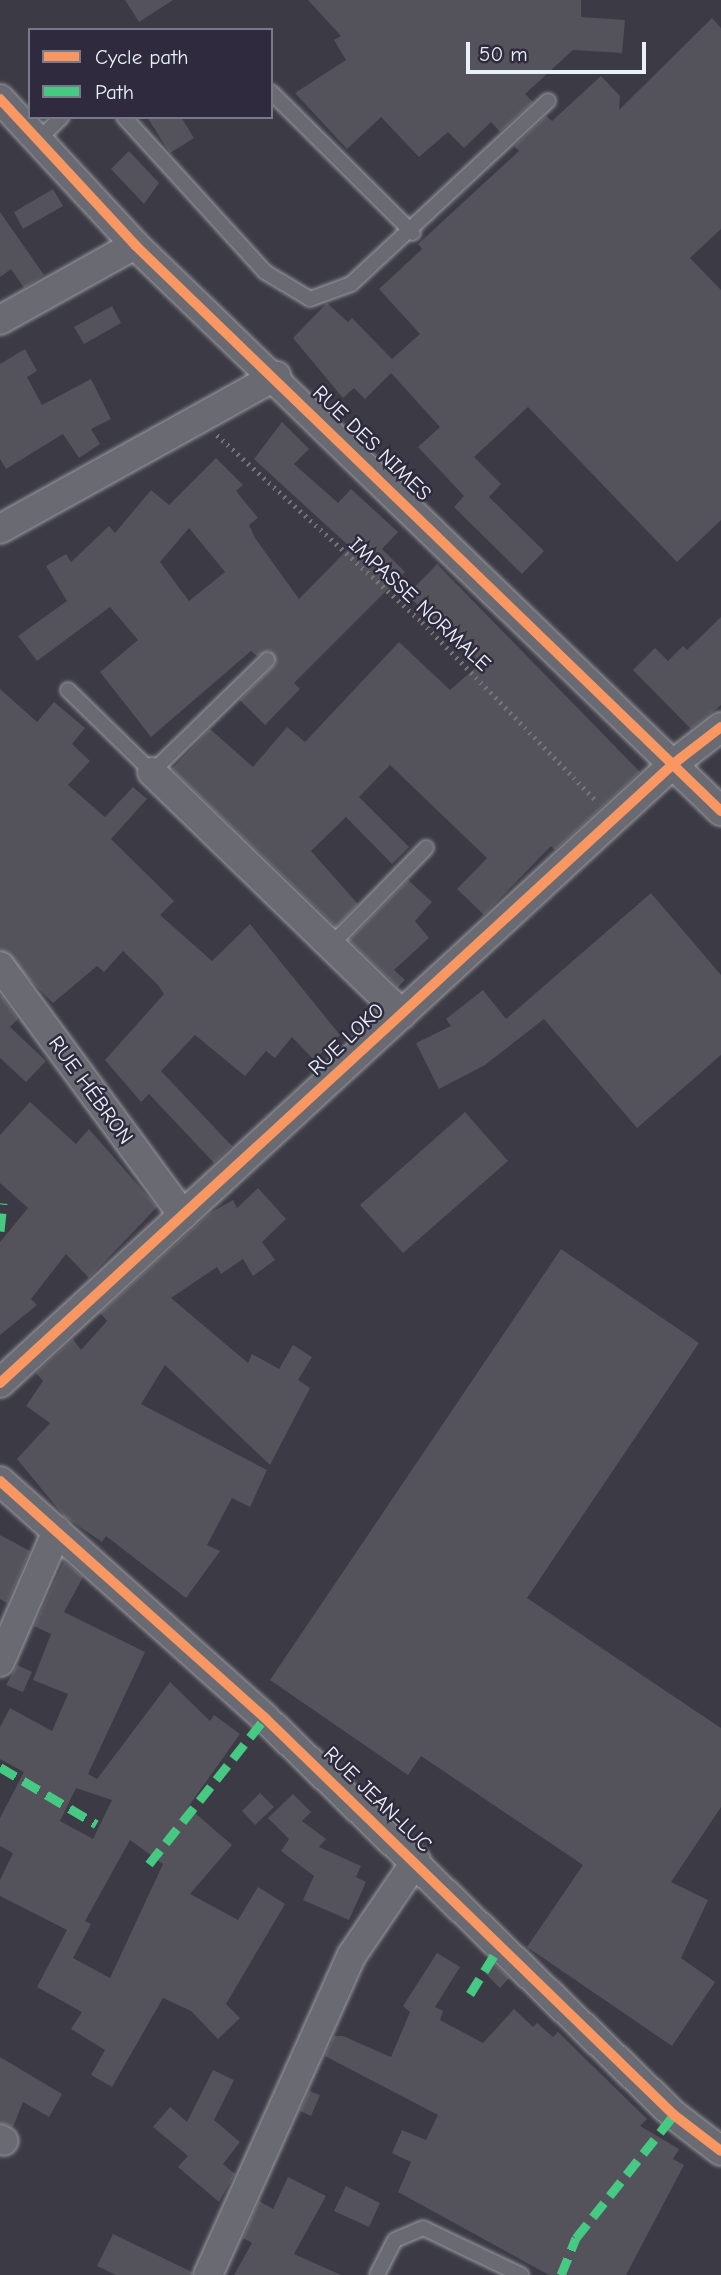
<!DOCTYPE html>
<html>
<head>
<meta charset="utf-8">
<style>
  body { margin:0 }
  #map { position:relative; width:721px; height:2275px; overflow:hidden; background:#3c3a44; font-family:"Comic Neue",sans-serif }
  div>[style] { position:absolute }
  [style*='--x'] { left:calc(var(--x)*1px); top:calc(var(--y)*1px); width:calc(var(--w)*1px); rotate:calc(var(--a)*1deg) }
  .building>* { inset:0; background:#54525a }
  .path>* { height:4.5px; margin-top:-2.25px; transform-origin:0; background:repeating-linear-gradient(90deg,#74747a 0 2px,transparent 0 7px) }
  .roads { filter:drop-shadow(0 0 2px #9d9ea4) drop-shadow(0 0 2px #9d9ea4) }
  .lane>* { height:14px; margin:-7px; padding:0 7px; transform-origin:7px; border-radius:7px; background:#6a6b72 }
  .street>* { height:28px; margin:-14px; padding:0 14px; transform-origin:14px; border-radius:14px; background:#6a6b72 }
  .quiet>* { height:9px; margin-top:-4.5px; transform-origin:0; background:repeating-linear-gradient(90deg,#46c982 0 18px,transparent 0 27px) }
  .cycleway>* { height:10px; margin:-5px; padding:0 5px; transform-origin:5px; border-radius:5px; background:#f99763 }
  span { translate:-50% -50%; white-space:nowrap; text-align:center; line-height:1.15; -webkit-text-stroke:5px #2f2a3d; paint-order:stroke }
  .street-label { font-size:21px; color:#e8f1f8 }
  .legend { position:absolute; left:28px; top:28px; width:245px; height:91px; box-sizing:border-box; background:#2f2a3d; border:2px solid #797a88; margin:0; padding:9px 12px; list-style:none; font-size:21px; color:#e8f1f8 }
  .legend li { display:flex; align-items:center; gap:14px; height:35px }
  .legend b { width:35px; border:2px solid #797a88 }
  .scale { position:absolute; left:466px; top:42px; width:180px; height:32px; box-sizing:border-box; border:4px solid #e8f1f8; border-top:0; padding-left:9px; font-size:21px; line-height:24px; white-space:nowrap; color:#e8f1f8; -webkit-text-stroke:5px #2f2a3d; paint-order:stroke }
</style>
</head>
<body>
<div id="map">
  <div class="building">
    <i style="clip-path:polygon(125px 0,173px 0,139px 22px)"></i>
    <i style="clip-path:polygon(308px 0,581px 0,581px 17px,625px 20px,622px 53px,573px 50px,525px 94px,533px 102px,500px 132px,491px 122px,464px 148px,448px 132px,419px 157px,381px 117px,347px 149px,295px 93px,346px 60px,334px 40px,341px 36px)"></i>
    <i style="clip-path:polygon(712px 18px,721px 28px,721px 229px,690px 258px,721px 290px,721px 520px,677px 562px,528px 407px,474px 457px,501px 484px,489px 497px,544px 551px,522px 574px,454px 507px,464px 496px,418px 447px,440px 427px,391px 373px,365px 399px,354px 388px,343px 398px,293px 338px,327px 303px,348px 322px,352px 318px,392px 359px,420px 334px,379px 289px,422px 249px,418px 244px,519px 151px,514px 146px,546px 116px,552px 121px,601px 76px,620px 96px,619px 110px)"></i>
    <i style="clip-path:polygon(147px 117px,181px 117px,194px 138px,170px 153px)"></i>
    <i style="clip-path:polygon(129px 151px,159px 183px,144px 204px,111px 169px)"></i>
    <i style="clip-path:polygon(53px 189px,63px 206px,23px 229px,14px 212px)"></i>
    <i style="clip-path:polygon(0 212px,44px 275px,24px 288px,11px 269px,0 277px)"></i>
    <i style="clip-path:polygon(112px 306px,121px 323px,84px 344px,74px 327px)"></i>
    <i style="clip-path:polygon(25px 349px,37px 371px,27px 377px,42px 405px,91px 379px,111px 419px,91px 429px,100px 444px,79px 458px,63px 434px,6px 469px,0 459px,0 364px)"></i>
    <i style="clip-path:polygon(evenodd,282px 422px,309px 449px,294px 464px,338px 503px,351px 489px,398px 532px,382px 549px,405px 572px,294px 683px,300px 689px,265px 725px,240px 700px,276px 663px,269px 651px,257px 656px,251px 651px,151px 737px,100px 672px,138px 640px,110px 607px,37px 661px,18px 636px,67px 601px,46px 566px,66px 554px,71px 562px,109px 526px,115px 533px,151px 490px,169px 505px,216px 458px,243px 485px,236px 491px,258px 518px,249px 525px,255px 538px,299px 599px,350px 547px,254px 459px,282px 422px,189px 528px,225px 572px,189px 601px,160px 562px,189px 528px)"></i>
    <i style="clip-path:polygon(437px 564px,640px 772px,555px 850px,551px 846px,484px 915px,457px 889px,487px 858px,390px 765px,359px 797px,409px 847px,392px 864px,346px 817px,311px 851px,358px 904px,336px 927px,172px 769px,210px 729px,253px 767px,287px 727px,305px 742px,399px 642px,450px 690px,481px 663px,407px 595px)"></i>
    <i style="clip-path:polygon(721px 617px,721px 705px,691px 729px,633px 670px,655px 648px,668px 661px,683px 646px,687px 650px)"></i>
    <i style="clip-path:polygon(0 689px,37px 722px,54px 702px,85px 728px,72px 744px,90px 761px,68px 785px,105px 817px,133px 787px,147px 799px,111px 839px,174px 901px,160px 915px,212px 961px,250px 924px,340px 1035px,314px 1060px,292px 1037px,275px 1058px,266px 1051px,245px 1076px,195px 1035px,161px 1071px,232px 1146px,214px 1163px,149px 1094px,141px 1102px,105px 1060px,164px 994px,158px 985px,123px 951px,104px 972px,97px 966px,53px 1003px,0 950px)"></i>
    <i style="clip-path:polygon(408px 880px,432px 902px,415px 921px,429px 938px,394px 970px,405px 980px,398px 987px,349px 940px)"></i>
    <i style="clip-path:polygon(651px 893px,721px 975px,721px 1055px,637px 1128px,544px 1019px,485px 1065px,439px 1089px,416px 1043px,451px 1026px,446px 1019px,483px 990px,506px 1019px)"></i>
    <i style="clip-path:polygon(0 994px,18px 1019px,10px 1027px,46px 1061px,26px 1082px,0 1058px)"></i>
    <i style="clip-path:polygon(30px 1102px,76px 1144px,89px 1129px,157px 1207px,89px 1278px,66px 1254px,31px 1299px,37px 1305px,0 1335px,0 1242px,28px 1208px,0 1183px,0 1135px)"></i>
    <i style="clip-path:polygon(465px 1112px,508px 1161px,403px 1253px,360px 1205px)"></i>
    <i style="clip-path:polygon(258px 1188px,286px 1219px,262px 1242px,275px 1260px,253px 1276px,243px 1259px,221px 1274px,217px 1267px,171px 1298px,248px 1363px,252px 1354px,279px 1369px,293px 1345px,312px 1357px,298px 1380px,310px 1388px,270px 1465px,165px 1365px,141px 1404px,267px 1470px,250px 1507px,232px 1498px,207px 1545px,220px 1551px,186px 1598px,106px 1536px,102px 1542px,64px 1516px,17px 1459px,50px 1423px,26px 1406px,43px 1381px,36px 1373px,73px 1339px,81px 1350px,107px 1321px,100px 1313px,210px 1213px,233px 1200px,237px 1208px)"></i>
    <i style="clip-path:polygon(561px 1249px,699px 1343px,527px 1598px,721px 1728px,721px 1807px,671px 1882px,708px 1900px,681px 1958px,715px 1982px,672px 2046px,527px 1947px,583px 1865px,421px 1756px,408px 1775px,270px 1680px)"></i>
    <i style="clip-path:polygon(0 1535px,30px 1551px,7px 1603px,0 1599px)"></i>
    <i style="clip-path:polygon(evenodd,64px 1561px,83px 1577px,64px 1612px,145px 1652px,88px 1774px,97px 1779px,170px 1682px,210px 1721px,214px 1715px,240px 1734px,188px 1807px,232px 1845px,190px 1894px,238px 1920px,258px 1887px,285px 1904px,226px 2004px,240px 2018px,218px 2039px,191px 2011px,163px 1998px,112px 2087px,91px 2075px,105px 2050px,71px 2029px,82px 2012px,37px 1987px,67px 1930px,0 1896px,0 1880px,13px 1853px,0 1846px,0 1818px,24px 1772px,0 1759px,0 1727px,10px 1708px,52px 1731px,68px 1694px,33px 1680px,51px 1634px,34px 1626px,64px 1561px,76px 1788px,112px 1800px,93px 1839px,60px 1821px,76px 1788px,64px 1561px,130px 1840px,163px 1864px,110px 1978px,73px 1958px,91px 1924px,85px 1921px,130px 1840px)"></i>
    <i style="clip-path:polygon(17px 1665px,32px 1672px,23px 1692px,6px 1685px)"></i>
    <i style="clip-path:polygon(260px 1793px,274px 1807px,255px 1825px,242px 1811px)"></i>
    <i style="clip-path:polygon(293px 1794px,311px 1812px,302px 1821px,326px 1839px,319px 1847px,361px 1866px,356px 1877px,366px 1882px,349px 1920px,303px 1900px,314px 1876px,281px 1851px,289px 1839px,268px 1818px)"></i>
    <i style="clip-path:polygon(437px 1953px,460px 1967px,435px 2007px,443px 2011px,440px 2020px,483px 2043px,514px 2009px,533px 2027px,537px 2023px,553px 2037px,558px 2032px,647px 2119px,640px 2126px,679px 2149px,673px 2159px,684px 2165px,626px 2275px,549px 2275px,398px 2192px,411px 2162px,392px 2153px,402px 2130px,426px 2140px,438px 2115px,325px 2056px,334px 2036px,343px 2036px,391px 2057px,410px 2012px,403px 2006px)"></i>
    <i style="clip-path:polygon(494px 1963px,509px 1978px,500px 1988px,485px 1973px)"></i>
    <i style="clip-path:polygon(0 2057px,62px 2094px,49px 2117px,23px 2102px,13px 2127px,0 2123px)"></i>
    <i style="clip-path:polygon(213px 2070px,234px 2080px,214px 2120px,240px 2142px,223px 2164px,235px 2174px,219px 2202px,178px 2167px,188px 2156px,153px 2127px,170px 2107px,187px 2122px)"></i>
    <i style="clip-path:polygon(309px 2091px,320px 2095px,311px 2116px,300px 2111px)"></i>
    <i style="clip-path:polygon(288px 2177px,326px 2196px,294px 2254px,341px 2275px,234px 2275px,252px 2243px,243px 2238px,259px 2201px,273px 2209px)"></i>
    <i style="clip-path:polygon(346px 2186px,380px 2203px,369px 2227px,334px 2211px)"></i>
    <i style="clip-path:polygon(113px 2234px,192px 2272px,192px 2275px,116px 2275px,97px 2266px)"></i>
  </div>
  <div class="path">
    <i style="--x:217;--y:435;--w:277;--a:42.4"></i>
    <i style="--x:422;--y:622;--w:249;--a:45.7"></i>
  </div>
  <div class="roads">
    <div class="lane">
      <i style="--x:271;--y:92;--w:200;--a:44.8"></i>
      <i style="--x:124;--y:117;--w:210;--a:47.7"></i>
      <i style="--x:265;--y:272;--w:52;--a:31"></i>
      <i style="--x:310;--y:299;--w:44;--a:-20.1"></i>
      <i style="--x:351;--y:284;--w:269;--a:-42.9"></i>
      <i style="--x:38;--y:140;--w:33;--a:-44"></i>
      <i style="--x:68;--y:690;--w:117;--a:44.3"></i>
      <i style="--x:152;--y:772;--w:161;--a:-44.2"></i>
      <i style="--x:331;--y:945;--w:136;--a:-45.6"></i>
      <i style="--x:377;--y:2275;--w:39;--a:-63"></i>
      <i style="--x:395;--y:2240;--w:30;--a:-23"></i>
      <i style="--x:423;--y:2228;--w:109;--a:25.6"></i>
    </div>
    <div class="street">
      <i style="--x:0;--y:99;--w:199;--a:47.2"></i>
      <i style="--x:135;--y:245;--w:815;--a:44.01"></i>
      <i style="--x:0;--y:320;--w:154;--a:-29.1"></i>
      <i style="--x:0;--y:529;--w:316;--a:-29"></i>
      <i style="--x:152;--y:772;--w:348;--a:44.1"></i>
      <i style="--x:0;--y:966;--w:309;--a:53.7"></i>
      <i style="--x:0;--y:1383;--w:913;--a:-42.6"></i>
      <i style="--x:672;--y:765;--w:62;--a:-37.8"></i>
      <i style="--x:0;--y:1481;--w:356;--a:41.8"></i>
      <i style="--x:265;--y:1718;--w:570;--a:44.15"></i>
      <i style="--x:674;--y:2115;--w:59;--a:37.5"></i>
      <i style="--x:0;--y:1662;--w:143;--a:-66.5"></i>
      <i style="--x:0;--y:2139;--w:4;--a:27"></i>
      <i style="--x:208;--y:2275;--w:351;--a:-65.8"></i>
      <i style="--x:352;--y:1955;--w:114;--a:-55.8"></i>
    </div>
  </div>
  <div class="quiet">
    <i style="--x:0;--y:1231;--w:28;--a:-84"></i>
    <i style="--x:0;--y:1767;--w:112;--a:30.7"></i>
    <i style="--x:149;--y:1864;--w:186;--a:-51.5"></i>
    <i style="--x:470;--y:1994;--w:57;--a:-58"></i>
    <i style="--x:561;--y:2275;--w:40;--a:-68"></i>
    <i style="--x:576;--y:2238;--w:157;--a:-51.5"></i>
  </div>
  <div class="cycleway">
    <i style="--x:0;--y:99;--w:199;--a:47.2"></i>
    <i style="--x:135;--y:245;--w:815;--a:44.01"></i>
    <i style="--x:0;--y:1383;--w:913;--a:-42.6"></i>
    <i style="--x:672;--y:765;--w:62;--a:-37.8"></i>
    <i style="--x:0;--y:1481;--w:356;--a:41.8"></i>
    <i style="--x:265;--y:1718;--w:570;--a:44.15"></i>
    <i style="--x:674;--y:2115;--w:59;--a:37.5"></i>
  </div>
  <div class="street-label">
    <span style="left:372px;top:443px;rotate:44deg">RUE DES NIMES</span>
    <span style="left:420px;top:604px;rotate:43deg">IMPASSE NORMALE</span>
    <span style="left:346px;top:1039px;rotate:-43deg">RUE LOKO</span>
    <span style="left:91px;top:1090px;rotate:54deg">RUE HÉBRON</span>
    <span style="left:378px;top:1799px;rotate:44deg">RUE JEAN-LUC</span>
  </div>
  <ul class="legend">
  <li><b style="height:9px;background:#f99763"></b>Cycle path</li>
  <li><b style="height:9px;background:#46c982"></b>Path</li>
  </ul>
  <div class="scale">50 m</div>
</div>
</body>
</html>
